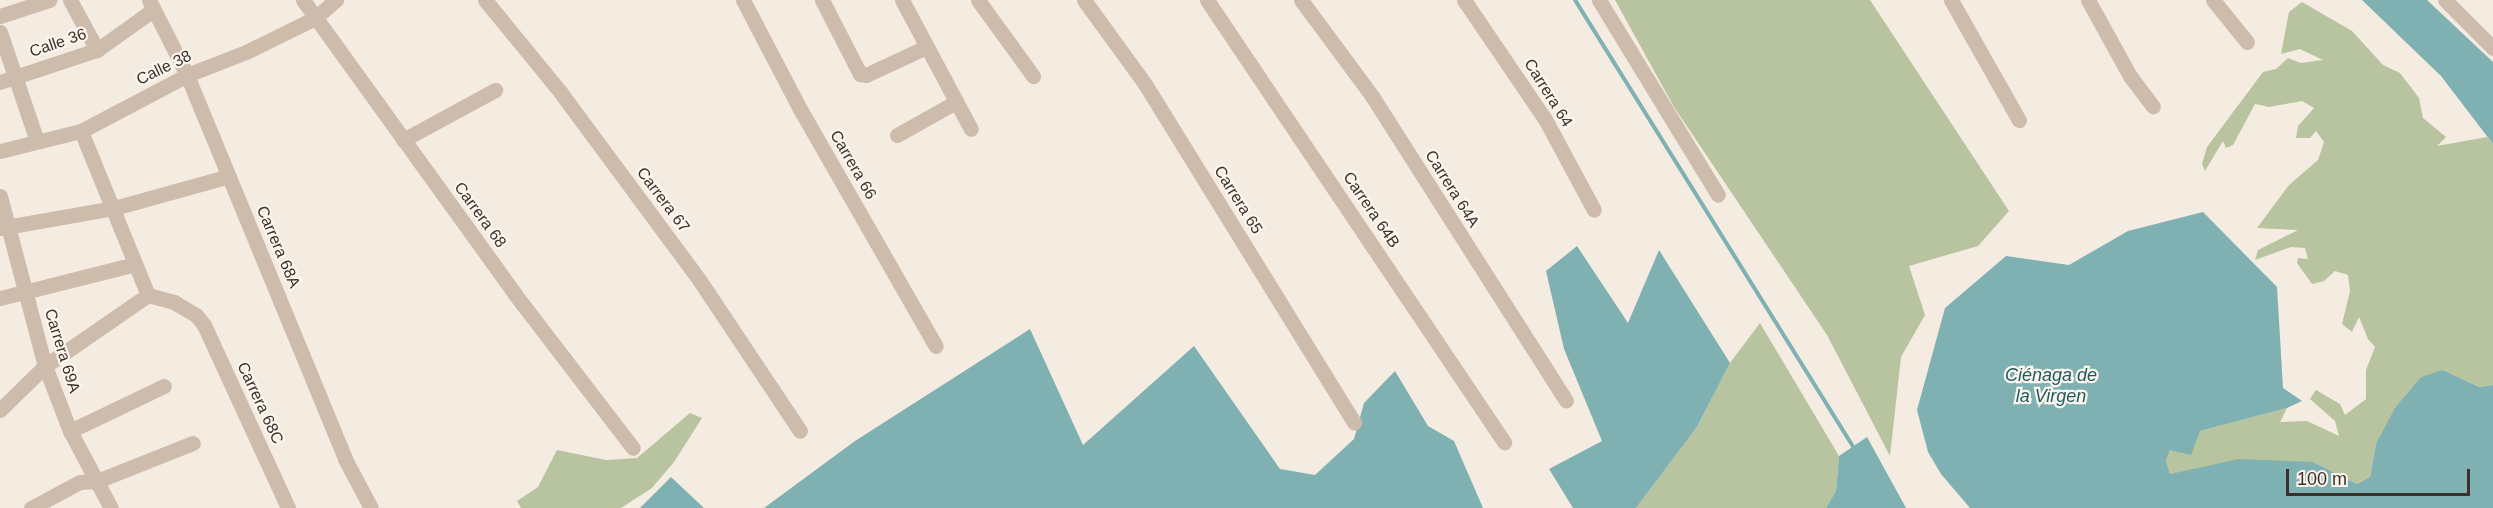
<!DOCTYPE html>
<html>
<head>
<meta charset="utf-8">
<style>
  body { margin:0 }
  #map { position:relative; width:2493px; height:508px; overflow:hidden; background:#f4ebe1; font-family:Helvetica,sans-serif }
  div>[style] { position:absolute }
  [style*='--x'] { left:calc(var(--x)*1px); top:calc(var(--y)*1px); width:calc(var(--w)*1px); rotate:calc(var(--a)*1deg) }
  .green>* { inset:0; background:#b8c4a0 }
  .water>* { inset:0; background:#7fb0b2 }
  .stream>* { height:4px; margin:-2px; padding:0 2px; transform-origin:2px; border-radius:2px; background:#7fb0b2 }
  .street>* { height:15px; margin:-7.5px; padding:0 7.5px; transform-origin:7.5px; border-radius:7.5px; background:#cdbbac }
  span { translate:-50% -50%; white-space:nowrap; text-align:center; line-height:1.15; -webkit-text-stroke:4.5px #fbf5ee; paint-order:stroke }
  .street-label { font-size:16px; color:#3b302b }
  .water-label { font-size:18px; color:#1f5a5e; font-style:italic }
  .scale { position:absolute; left:2286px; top:469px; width:184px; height:27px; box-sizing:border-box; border:3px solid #3b302b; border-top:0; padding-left:8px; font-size:18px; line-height:21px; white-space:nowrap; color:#3b302b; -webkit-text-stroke:4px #fbf5ee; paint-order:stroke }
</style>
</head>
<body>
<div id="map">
  <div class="green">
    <i style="clip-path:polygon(1615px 0,1870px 0,2009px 211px,1978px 246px,1909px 266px,1925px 315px,1901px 357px,1890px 456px,1827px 335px,1674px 107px)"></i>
    <i style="clip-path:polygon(2302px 2px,2352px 31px,2383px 65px,2400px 73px,2419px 98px,2423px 118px,2446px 137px,2437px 146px,2487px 137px,2493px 144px,2493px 385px,2479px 387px,2443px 370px,2376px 444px,2370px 477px,2357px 484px,2313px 462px,2209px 467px,2170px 474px,2166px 461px,2170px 450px,2191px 446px,2200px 431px,2287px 408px,2280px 422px,2307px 421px,2339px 436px,2335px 421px,2310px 399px,2316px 390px,2340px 404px,2345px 415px,2366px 399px,2366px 370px,2375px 347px,2368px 339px,2359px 317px,2352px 332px,2342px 324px,2350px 291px,2348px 275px,2335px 271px,2324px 281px,2312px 284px,2297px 263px,2298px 258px,2308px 259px,2305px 248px,2291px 247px,2255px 260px,2258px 250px,2298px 230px,2257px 228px,2289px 185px,2318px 160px,2324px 142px,2316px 131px,2310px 138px,2296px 138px,2298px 126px,2314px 108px,2302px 101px,2269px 107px,2255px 104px,2233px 145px,2226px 148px,2223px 141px,2205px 171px,2202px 164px,2207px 147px,2263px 72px,2276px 69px,2288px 58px,2301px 63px,2323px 60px,2300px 49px,2281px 54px,2289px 12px)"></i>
    <i style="clip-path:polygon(1760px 323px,1839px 456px,1836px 491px,1826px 508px,1636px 508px,1697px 427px,1730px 363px)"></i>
    <i style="clip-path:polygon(690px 413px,702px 418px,674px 462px,652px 488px,621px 508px,521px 508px,517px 501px,538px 487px,557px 450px,606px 460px,637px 458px)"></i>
  </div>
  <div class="water">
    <i style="clip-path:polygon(2362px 0,2427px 0,2493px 62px,2493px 144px,2441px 76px)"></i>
    <i style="clip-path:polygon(2203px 212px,2277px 287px,2283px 388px,2302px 401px,2287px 408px,2200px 431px,2191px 455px,2170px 450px,2166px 461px,2170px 474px,2239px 459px,2313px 462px,2357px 484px,2370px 477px,2376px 444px,2395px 408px,2421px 377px,2443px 370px,2479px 387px,2493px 385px,2493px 508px,1970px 508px,1941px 474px,1928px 452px,1917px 410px,1945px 308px,2006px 256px,2069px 265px,2128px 231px)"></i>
    <i style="clip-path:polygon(1577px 246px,1628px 323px,1659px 250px,1730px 363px,1697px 427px,1636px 508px,1573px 508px,1549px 469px,1602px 441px,1564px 349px,1546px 271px)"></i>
    <i style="clip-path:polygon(1030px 329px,1083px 445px,1194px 346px,1280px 469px,1315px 475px,1354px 439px,1364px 403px,1395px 371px,1428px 426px,1454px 441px,1483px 508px,764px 508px,855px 441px)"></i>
    <i style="clip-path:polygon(1867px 437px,1906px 508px,1826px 508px,1836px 491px,1839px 456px)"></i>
    <i style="clip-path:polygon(671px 477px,704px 508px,640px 508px)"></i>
  </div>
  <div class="stream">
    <i style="--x:1575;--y:0;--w:528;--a:58.09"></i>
  </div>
  <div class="street">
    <i style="--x:70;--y:0;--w:57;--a:61.6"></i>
    <i style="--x:149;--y:0;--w:84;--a:63.1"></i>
    <i style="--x:187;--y:75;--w:415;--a:67.6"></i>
    <i style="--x:345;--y:459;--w:55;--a:62"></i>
    <i style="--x:303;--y:0;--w:361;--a:54.2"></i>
    <i style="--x:514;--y:293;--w:195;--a:52.5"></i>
    <i style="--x:485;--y:0;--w:120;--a:50.7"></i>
    <i style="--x:561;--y:93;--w:234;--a:53.5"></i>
    <i style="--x:700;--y:281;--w:180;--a:56.3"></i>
    <i style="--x:743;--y:0;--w:123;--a:62.4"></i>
    <i style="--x:800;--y:109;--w:273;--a:60.2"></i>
    <i style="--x:822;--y:0;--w:83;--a:62.8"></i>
    <i style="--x:860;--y:74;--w:6;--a:9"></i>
    <i style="--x:866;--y:75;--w:66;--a:-25"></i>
    <i style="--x:902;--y:0;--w:146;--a:61.9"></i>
    <i style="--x:978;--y:0;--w:94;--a:54.1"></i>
    <i style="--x:1084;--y:0;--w:104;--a:54"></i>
    <i style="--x:1145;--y:84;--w:398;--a:58.3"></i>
    <i style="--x:1207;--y:0;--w:533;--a:56.1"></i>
    <i style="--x:1301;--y:0;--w:119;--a:53.5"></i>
    <i style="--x:1372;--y:96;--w:361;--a:57.5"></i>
    <i style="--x:1464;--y:0;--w:144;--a:55.8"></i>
    <i style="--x:1545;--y:119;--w:103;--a:61.7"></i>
    <i style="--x:1599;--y:0;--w:228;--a:58.6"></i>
    <i style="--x:1951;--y:0;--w:138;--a:60.5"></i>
    <i style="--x:2088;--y:0;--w:87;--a:61.1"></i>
    <i style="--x:2130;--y:76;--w:38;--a:53"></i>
    <i style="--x:2213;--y:0;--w:54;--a:51"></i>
    <i style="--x:2445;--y:0;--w:68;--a:45"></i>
    <i style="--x:0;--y:16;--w:52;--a:-18.1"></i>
    <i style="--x:0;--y:32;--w:115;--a:71.3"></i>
    <i style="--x:0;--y:82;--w:102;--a:-18.3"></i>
    <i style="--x:97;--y:50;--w:69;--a:-35.5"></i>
    <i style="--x:81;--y:131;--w:177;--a:67.8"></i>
    <i style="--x:897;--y:135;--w:68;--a:-29.2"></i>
    <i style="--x:403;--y:140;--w:105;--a:-28.5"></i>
    <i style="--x:0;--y:151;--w:83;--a:-13.9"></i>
    <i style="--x:81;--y:131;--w:120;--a:-27.8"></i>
    <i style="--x:187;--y:75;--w:63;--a:-21.3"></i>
    <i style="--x:246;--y:52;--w:77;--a:-26.2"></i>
    <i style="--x:315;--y:18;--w:28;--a:-41"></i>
    <i style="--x:0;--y:196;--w:176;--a:75.2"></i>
    <i style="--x:45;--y:366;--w:70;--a:69"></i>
    <i style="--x:70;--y:431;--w:87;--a:62"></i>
    <i style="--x:0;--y:228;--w:116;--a:-10"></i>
    <i style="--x:114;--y:208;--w:119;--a:-15.5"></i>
    <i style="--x:0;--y:298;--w:139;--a:-14.1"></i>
    <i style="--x:0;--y:410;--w:63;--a:-44.4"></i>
    <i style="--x:45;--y:366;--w:125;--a:-34.6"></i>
    <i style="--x:148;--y:295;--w:27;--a:15"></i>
    <i style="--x:174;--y:302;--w:26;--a:31"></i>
    <i style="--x:196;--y:315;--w:13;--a:51"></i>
    <i style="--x:204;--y:325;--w:201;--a:65.3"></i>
    <i style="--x:70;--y:431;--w:104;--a:-25.6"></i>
    <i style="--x:31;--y:508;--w:55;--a:-28"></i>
    <i style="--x:80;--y:482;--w:17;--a:-3"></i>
    <i style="--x:97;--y:481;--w:103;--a:-21.6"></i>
  </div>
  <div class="street-label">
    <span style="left:58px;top:43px;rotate:-19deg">Calle 36</span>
    <span style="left:164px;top:68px;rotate:-26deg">Calle 38</span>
    <span style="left:1548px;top:93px;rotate:58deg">Carrera 64</span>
    <span style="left:853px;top:165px;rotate:60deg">Carrera 66</span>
    <span style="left:1452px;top:189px;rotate:58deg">Carrera 64A</span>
    <span style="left:663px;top:200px;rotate:53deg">Carrera 67</span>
    <span style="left:1238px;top:200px;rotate:58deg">Carrera 65</span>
    <span style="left:1371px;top:210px;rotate:56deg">Carrera 64B</span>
    <span style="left:480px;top:215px;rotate:54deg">Carrera 68</span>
    <span style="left:278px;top:247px;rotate:67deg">Carrera 68A</span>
    <span style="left:62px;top:351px;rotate:73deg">Carrera 69A</span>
    <span style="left:260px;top:403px;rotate:65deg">Carrera 68C</span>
  </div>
  <div class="water-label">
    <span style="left:2051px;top:386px">Ciénaga de<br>la Virgen</span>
  </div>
  <div class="scale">100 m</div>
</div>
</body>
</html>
